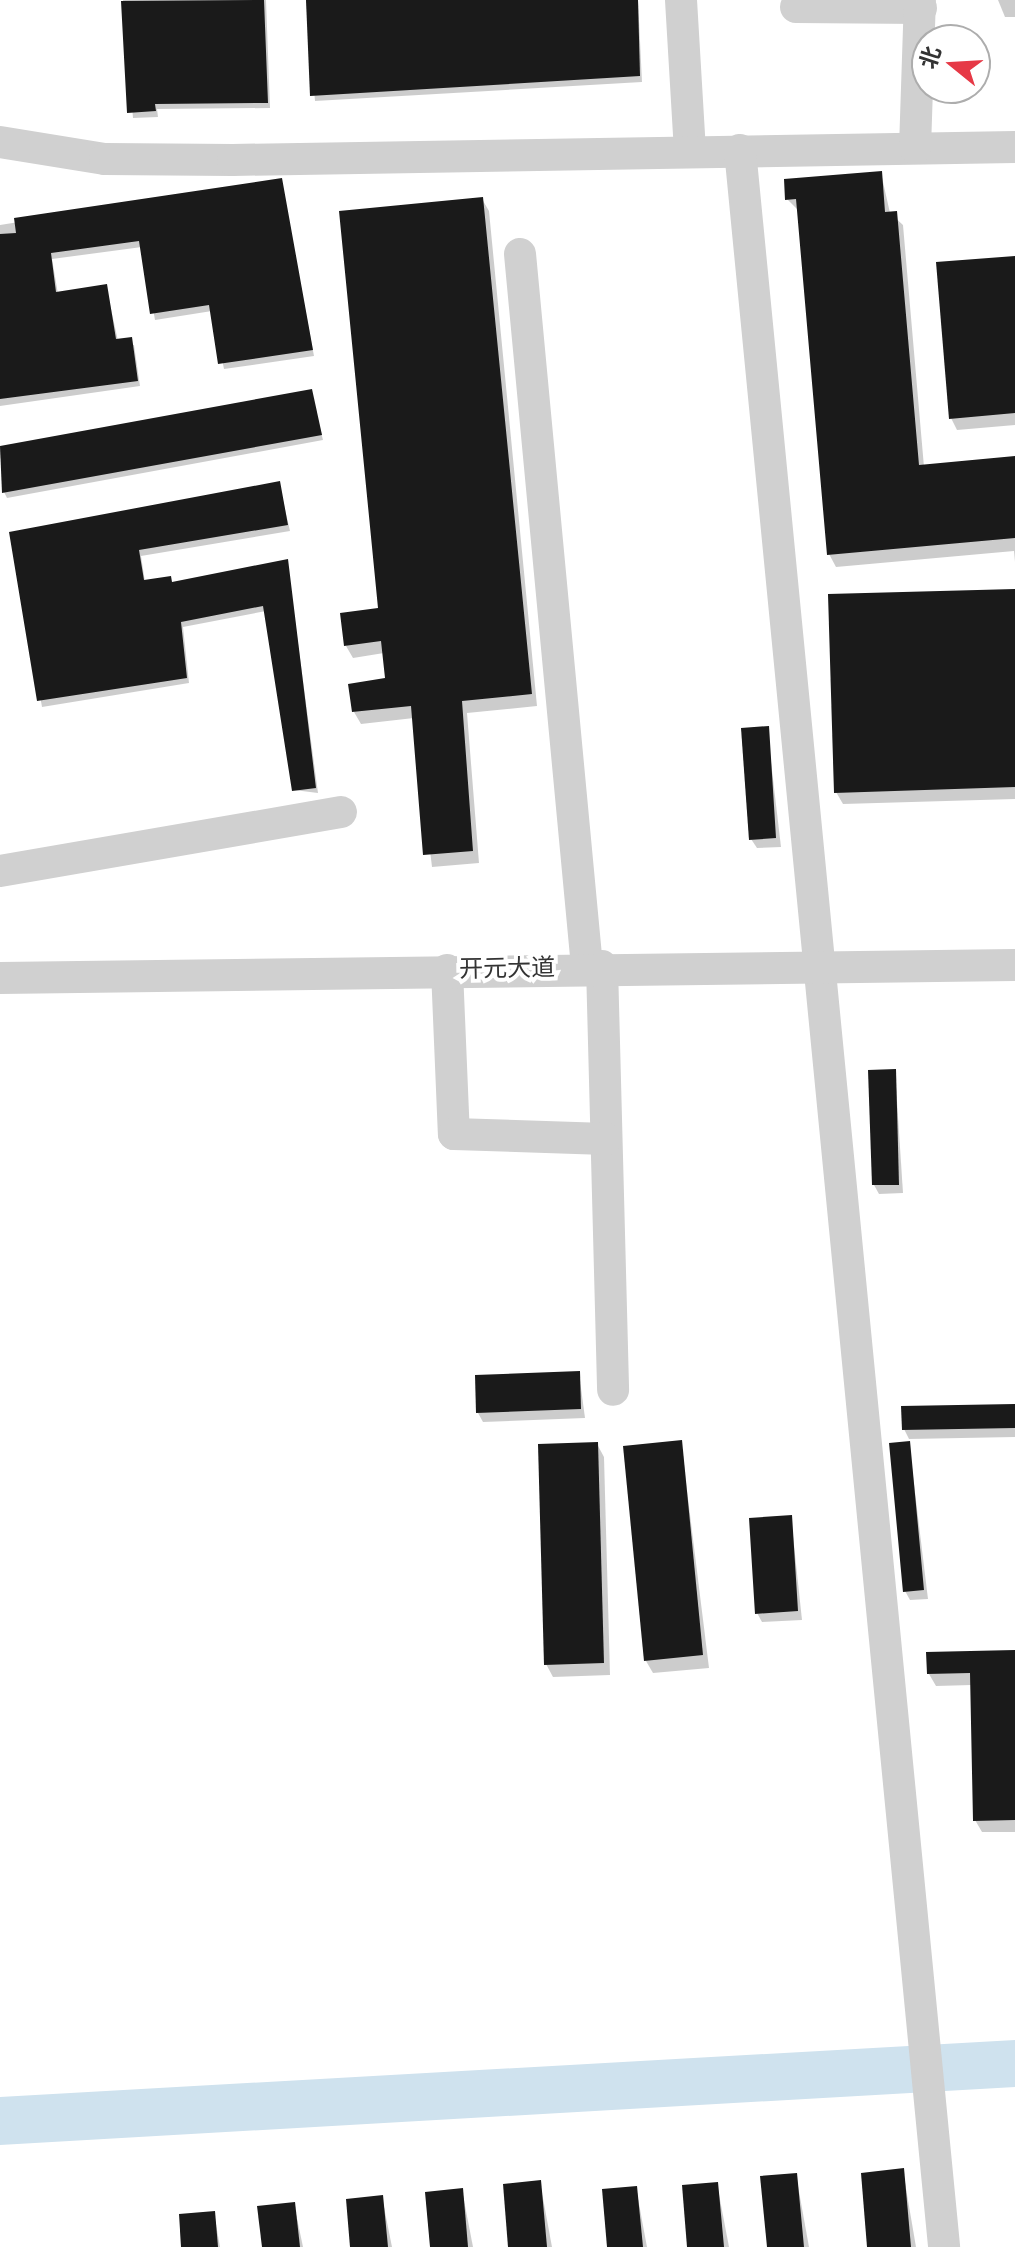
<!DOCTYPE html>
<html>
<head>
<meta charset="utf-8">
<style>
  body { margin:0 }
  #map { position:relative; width:1015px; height:2247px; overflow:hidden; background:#fff; font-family:"IBM Plex Sans","Noto Sans SC",sans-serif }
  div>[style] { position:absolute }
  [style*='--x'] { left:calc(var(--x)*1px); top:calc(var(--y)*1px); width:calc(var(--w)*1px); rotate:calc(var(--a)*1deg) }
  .water>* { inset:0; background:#cfe2ee }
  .shadow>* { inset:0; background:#0003 }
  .building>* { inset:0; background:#1a1a1a }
  .minor>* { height:32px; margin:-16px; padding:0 16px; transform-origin:16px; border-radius:16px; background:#d0d0d0 }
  span { translate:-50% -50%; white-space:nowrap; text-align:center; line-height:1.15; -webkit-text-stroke:8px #fff; paint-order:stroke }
  .street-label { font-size:24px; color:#333 }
  .north { position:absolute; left:911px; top:24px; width:80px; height:80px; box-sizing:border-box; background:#fff; border:2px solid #adadad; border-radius:50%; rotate:288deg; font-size:22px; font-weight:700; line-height:32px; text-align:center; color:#333 }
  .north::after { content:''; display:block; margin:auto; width:28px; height:36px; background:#e63946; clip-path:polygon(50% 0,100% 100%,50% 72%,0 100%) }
</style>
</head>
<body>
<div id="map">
  <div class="water">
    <i style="clip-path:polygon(1015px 2040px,1015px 2087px,0 2145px,0 2097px)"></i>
  </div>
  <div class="shadow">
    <i style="clip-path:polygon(123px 0,266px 0,270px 108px,157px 109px,158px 117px,133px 118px)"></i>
    <i style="clip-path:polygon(306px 0,638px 0,642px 82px,315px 101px)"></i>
    <i style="clip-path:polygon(998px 0,1015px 0,1015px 17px,1005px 17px)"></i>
    <i style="clip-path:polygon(881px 173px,890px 213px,903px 225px,924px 467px,1015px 458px,1015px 562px,1014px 551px,836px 567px,829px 554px,799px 211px,787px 199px)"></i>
    <i style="clip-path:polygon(281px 180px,314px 356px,224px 369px,212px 311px,155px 320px,142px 247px,52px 259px,58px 294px,106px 286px,118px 341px,134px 345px,140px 386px,0 406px,0 225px)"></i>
    <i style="clip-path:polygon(482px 199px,489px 211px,537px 706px,467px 713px,479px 863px,432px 867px,414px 718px,361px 724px,354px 712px,387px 680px,384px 653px,353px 658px,346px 646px,380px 609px)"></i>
    <i style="clip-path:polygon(1015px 258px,1015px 425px,957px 430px,951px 418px)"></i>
    <i style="clip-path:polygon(311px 391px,323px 440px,7px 498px,4px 492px,0 448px)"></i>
    <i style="clip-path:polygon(279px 483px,290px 531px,141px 556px,145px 582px,173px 584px,287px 561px,318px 793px,294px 790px,266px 611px,183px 627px,189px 683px,42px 707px,11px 534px)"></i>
    <i style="clip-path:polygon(1015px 591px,1015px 799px,843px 804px,836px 792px)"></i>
    <i style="clip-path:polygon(767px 728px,781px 847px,757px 848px,751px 839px)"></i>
    <i style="clip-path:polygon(895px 1071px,903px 1193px,879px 1194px,874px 1185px)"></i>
    <i style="clip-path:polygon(579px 1373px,585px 1418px,483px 1422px,478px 1413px)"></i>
    <i style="clip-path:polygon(1015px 1406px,1015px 1437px,909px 1439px,904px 1429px)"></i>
    <i style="clip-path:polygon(681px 1442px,709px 1668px,653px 1673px,646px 1661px)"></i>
    <i style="clip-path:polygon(909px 1443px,928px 1599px,910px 1600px,905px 1591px)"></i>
    <i style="clip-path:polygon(597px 1444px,604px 1457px,610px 1675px,553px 1677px,546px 1664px)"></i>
    <i style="clip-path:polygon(791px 1517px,802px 1620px,762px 1622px,757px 1613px)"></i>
    <i style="clip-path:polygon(1015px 1652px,1015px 1832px,982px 1832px,975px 1820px,972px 1685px,936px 1686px,929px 1674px)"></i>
    <i style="clip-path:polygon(903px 2171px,916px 2247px,869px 2247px)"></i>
    <i style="clip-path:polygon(796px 2175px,809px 2247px,769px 2247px)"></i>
    <i style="clip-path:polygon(540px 2182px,552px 2247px,510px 2247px)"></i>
    <i style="clip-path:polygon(717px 2184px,729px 2247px,689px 2247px)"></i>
    <i style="clip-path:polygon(636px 2188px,647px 2247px,609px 2247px)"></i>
    <i style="clip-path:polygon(462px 2190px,473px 2247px,432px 2247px)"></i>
    <i style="clip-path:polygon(382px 2197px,392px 2247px,352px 2247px)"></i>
    <i style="clip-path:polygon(294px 2204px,303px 2247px,264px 2247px)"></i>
    <i style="clip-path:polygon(214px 2213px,220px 2247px,183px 2247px)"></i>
  </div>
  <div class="building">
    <i style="clip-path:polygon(264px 0,268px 103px,155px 104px,156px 111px,127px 113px,121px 1px)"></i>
    <i style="clip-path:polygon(306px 0,638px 0,640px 76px,310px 96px)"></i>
    <i style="clip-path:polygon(882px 171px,885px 212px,897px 211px,919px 465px,1015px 456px,1015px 538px,827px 555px,796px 199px,785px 200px,784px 179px)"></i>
    <i style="clip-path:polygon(282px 178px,313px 350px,218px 364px,209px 305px,150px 314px,139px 241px,51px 253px,56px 292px,107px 284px,116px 339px,132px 337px,138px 381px,0 399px,0 234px,16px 233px,14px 218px)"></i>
    <i style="clip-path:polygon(483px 197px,532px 694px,462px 701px,473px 851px,423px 855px,411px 706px,352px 712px,348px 684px,385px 678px,381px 641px,344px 646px,340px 613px,378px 608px,339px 211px)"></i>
    <i style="clip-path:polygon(1015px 256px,1015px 413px,949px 419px,936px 262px)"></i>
    <i style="clip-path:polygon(312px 389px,322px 435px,2px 493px,0 446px)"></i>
    <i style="clip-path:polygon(280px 481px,288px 525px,139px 550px,144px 580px,171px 576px,172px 582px,288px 559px,316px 788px,292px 791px,263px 606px,181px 622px,187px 678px,37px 701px,9px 532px)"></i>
    <i style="clip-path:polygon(1015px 589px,1015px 787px,834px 793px,828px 594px)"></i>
    <i style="clip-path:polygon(769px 726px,776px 838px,749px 840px,741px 728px)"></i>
    <i style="clip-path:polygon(896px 1069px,899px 1185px,872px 1185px,868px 1070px)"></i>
    <i style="clip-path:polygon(580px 1371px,581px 1409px,476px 1413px,475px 1375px)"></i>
    <i style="clip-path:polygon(1015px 1404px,1015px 1428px,902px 1430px,901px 1406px)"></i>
    <i style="clip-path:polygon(682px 1440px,703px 1655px,644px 1661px,623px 1446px)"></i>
    <i style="clip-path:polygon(910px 1441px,924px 1590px,903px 1592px,889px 1443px)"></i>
    <i style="clip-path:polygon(598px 1442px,604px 1663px,544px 1665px,538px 1444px)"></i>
    <i style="clip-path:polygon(792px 1515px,798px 1611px,755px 1614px,749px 1518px)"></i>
    <i style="clip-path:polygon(1015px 1650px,1015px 1820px,973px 1821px,970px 1673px,927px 1674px,926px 1652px)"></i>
    <i style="clip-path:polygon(904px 2168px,911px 2247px,867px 2247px,861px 2173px)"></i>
    <i style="clip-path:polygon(797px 2173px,804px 2247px,767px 2247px,760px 2176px)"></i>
    <i style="clip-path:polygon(541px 2180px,547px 2247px,508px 2247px,503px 2184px)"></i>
    <i style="clip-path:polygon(718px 2182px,724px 2247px,687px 2247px,682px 2185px)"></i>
    <i style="clip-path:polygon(637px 2186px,643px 2247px,607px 2247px,602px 2189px)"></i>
    <i style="clip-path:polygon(463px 2188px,468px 2247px,430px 2247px,425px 2192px)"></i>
    <i style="clip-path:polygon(383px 2195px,388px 2247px,350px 2247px,346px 2199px)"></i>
    <i style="clip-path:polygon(295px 2202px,300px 2247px,262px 2247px,257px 2206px)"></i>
    <i style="clip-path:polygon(215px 2211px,218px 2247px,181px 2247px,179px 2214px)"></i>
  </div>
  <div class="minor">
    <i style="--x:681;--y:0;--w:151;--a:86.6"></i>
    <i style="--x:796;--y:7;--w:125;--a:0.5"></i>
    <i style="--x:0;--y:142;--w:106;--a:9.2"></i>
    <i style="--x:105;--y:159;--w:128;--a:0.4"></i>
    <i style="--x:233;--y:160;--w:782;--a:-0.95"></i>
    <i style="--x:915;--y:148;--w:148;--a:-88.1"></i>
    <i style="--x:740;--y:150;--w:2107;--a:84.44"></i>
    <i style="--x:520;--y:254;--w:716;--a:84.63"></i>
    <i style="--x:0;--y:871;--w:346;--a:-9.8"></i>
    <i style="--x:602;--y:966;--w:424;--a:88.5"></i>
    <i style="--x:447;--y:970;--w:164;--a:87.6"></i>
    <i style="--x:454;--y:1134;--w:152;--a:1.9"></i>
    <i style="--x:0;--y:978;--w:1015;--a:-0.73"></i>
  </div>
  <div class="street-label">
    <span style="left:507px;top:968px;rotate:-1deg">开元大道</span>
  </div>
  <div class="north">北</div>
</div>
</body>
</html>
